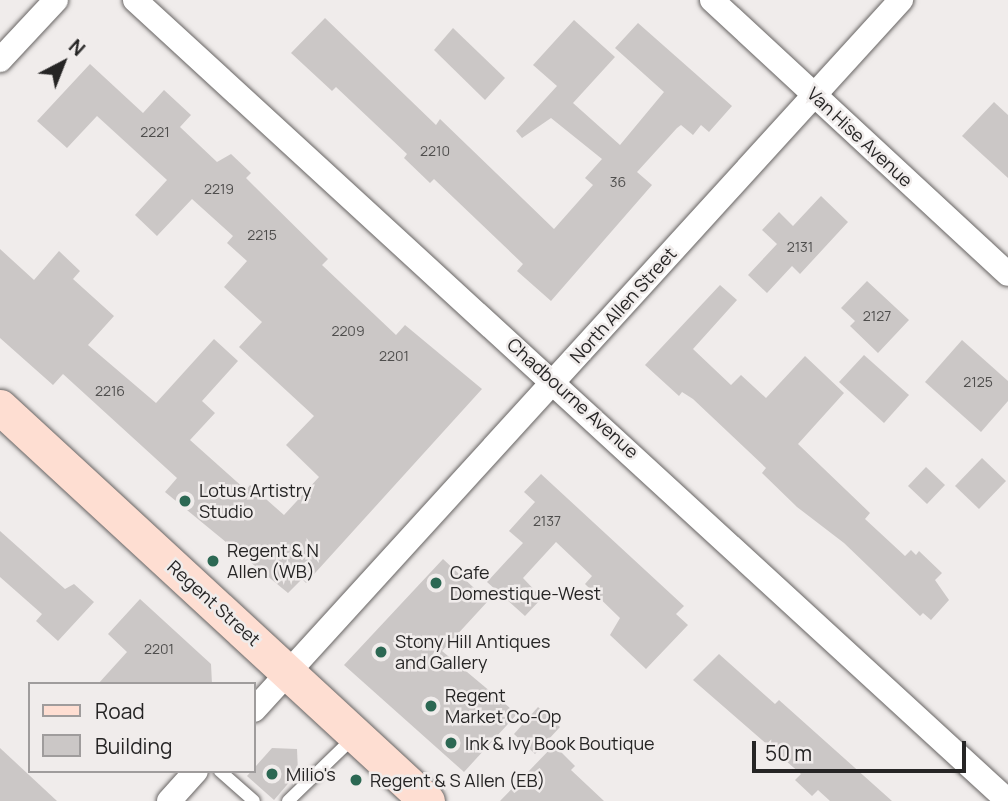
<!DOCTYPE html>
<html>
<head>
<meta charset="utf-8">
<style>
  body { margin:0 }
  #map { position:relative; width:1008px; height:801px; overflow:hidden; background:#f0eceb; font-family:Manrope,sans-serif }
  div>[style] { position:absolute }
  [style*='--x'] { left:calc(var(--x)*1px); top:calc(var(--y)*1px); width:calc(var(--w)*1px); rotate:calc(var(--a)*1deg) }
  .building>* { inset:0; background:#cbc7c6 }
  .roads { filter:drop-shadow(0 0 2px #676463) drop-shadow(0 0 2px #676463) }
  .lane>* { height:12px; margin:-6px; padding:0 6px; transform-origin:6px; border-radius:6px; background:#fff }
  .street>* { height:24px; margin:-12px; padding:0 12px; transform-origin:12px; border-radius:12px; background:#fff }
  .secondary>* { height:35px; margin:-17.5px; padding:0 17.5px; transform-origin:17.5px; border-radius:17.5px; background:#feded2 }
  .dots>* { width:19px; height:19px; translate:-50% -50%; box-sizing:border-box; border:4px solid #f0eceb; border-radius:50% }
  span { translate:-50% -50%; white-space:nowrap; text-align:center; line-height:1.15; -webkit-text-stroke:5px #f0eceb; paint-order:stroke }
  .number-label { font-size:14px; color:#4f4e4d }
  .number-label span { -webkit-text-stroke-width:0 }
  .street-label { font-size:18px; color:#262525 }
  .poi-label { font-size:18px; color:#262525 }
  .left { translate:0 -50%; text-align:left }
  .legend { position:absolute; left:28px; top:682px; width:228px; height:91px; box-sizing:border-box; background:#f0eceb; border:2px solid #9f9c9c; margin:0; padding:9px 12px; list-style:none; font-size:21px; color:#262525 }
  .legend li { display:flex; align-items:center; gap:14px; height:35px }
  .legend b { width:35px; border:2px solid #9f9c9c }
  .north { position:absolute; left:28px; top:28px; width:70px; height:70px; -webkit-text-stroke:5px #f0eceb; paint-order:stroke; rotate:42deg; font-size:19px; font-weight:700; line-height:28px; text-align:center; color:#262525 }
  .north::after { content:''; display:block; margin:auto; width:24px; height:32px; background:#262525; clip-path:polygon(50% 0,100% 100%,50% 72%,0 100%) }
  .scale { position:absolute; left:752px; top:741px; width:214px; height:32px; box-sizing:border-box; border:4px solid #262525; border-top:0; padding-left:9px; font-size:21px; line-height:24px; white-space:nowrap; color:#262525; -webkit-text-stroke:5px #f0eceb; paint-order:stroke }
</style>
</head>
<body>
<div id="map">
  <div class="building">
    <i style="clip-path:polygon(325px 18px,436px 125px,440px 119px,554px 229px,593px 185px,585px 178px,602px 159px,551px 118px,522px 138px,516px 131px,557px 86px,533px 65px,574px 20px,615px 57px,573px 103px,620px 145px,664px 92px,615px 48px,638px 23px,732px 106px,709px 132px,701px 125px,693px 135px,681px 125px,677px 128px,637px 172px,652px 185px,551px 301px,517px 271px,523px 264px,434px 179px,430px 183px,404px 158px,407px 154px,336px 87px,332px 91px,291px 53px)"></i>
    <i style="clip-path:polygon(453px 28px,505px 78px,485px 100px,434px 50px)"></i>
    <i style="clip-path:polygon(90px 64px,143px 113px,164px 90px,191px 115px,180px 127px,217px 162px,231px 154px,251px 173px,246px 178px,328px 259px,322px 265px,396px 335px,405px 325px,482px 389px,306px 583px,302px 579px,288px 593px,165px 492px,177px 478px,63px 374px,53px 385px,0 338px,0 249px,34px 280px,59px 251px,80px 271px,73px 279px,114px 316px,88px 345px,156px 403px,214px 339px,238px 361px,202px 401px,215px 413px,190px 440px,246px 490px,250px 485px,284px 515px,319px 477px,286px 445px,314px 416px,239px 347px,262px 322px,224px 287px,247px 261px,227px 243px,233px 236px,192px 199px,157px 236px,135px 215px,167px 180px,97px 116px,67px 148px,37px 121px)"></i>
    <i style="clip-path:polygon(994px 102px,1008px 115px,1008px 178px,962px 136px)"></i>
    <i style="clip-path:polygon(821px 196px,848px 222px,800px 274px,792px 266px,767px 293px,748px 275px,777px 244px,762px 230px,779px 212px,793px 226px)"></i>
    <i style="clip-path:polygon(867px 281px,909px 320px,878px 353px,850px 326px,855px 321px,841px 308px)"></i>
    <i style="clip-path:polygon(720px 285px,737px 300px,693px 349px,731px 385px,741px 375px,766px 398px,805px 356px,844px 393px,798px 444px,870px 513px,865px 519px,905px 556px,911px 550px,916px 555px,919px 551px,942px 573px,935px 580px,949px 600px,931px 620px,923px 613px,920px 616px,844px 543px,797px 507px,762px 473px,766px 468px,693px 399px,682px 392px,679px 396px,645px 365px)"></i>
    <i style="clip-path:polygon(962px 340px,1008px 381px,1008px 401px,981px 432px,925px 382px)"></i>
    <i style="clip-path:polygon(864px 355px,909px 395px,884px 423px,839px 382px)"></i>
    <i style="clip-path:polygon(982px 458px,1006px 481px,979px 509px,955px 486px)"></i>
    <i style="clip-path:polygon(926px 467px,945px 485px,927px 504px,908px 486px)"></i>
    <i style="clip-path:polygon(541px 474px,684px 606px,676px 614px,688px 625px,646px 669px,610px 635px,620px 618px,585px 584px,592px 576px,556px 542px,523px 578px,542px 598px,525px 616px,487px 582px,523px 543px,509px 531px,535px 502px,524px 492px)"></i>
    <i style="clip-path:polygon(0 531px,65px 589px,74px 584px,94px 602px,58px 641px,36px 621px,42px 614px,0 577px)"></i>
    <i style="clip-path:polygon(443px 559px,488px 601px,442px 651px,517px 714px,464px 772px,344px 665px)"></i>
    <i style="clip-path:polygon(140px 599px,211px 664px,212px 684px,98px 684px,127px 652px,108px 634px)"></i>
    <i style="clip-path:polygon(719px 654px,775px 704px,779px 700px,892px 801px,830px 801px,818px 790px,812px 796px,795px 780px,801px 774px,693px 680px)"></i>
    <i style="clip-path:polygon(538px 707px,560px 727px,535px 754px,514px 734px)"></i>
    <i style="clip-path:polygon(554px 745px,575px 766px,571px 770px,604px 801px,500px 801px)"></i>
    <i style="clip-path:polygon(0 748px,57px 801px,0 801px)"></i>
    <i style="clip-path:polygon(272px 748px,297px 749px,298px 772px,274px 800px,247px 776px)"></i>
  </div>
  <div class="roads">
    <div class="lane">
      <i style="--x:220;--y:771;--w:45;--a:41.4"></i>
      <i style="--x:288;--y:801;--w:93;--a:-44.1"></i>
    </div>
    <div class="street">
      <i style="--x:135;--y:0;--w:1185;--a:42.54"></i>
      <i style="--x:712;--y:0;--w:403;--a:42.8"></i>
      <i style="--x:0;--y:60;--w:82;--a:-47"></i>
      <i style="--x:254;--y:710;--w:961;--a:-47.66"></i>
      <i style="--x:169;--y:801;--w:40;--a:-48"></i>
    </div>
    <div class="secondary">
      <i style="--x:0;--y:407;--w:581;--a:42.7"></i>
    </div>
  </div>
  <div class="dots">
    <i style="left:185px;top:501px;background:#2c6853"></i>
    <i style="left:213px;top:561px;background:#2c6853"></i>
    <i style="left:436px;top:583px;background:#2c6853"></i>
    <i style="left:381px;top:652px;background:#2c6853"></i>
    <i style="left:431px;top:706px;background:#2c6853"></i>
    <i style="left:451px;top:743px;background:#2c6853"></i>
    <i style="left:272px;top:774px;background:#2c6853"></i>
    <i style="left:356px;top:780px;background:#2c6853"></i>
  </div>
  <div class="number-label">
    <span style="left:155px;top:132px">2221</span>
    <span style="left:435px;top:151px">2210</span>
    <span style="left:618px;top:182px">36</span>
    <span style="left:219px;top:189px">2219</span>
    <span style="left:262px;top:235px">2215</span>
    <span style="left:800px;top:247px">2131</span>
    <span style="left:877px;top:316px">2127</span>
    <span style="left:348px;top:331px">2209</span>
    <span style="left:394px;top:356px">2201</span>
    <span style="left:978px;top:382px">2125</span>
    <span style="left:110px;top:391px">2216</span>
    <span style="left:547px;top:521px">2137</span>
    <span style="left:159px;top:649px">2201</span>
  </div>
  <div class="street-label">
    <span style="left:860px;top:137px;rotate:43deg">Van Hise Avenue</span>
    <span style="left:623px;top:305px;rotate:-48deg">North Allen Street</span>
    <span style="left:573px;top:398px;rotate:42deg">Chadbourne Avenue</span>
    <span style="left:214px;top:603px;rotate:42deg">Regent Street</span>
  </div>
  <div class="poi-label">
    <span class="left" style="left:199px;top:501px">Lotus Artistry<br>Studio</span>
    <span class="left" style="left:227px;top:561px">Regent &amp; N<br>Allen (WB)</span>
    <span class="left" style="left:450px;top:583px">Cafe<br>Domestique-West</span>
    <span class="left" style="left:395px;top:652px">Stony Hill Antiques<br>and Gallery</span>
    <span class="left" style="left:445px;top:706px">Regent<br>Market Co-Op</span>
    <span class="left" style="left:465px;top:743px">Ink &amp; Ivy Book Boutique</span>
    <span class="left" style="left:286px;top:774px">Milio's</span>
    <span class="left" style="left:370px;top:780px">Regent &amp; S Allen (EB)</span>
  </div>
  <ul class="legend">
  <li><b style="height:9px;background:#feded2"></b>Road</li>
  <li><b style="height:19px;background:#cbc7c6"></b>Building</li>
  </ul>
  <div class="north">N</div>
  <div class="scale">50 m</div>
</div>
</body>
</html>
